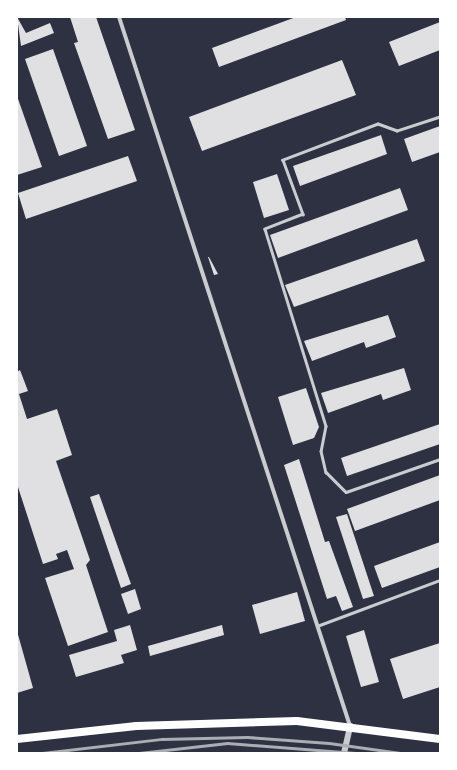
<!DOCTYPE html>
<html>
<head>
<meta charset="utf-8">
<style>
  body { margin:0 }
  #map { position:relative; width:457px; height:770px; overflow:hidden; background:#2d3142; font-family:"Archivo Narrow",sans-serif }
  div>[style] { position:absolute }
  [style*='--x'] { left:calc(var(--x)*1px); top:calc(var(--y)*1px); width:calc(var(--w)*1px); rotate:calc(var(--a)*1deg) }
  .building>* { inset:0; background:#e0e0e3 }
  .service>* { height:2.5px; margin:-1.25px; padding:0 1.25px; transform-origin:1.25px; border-radius:1.25px; background:#caccd0 }
  .minor>* { height:4px; margin:-2px; padding:0 2px; transform-origin:2px; border-radius:2px; background:#caccd0 }
  .tertiary>* { height:6px; margin:-3px; padding:0 3px; transform-origin:3px; border-radius:3px; background:#caccd0 }
  .primary>* { height:8px; margin:-4px; padding:0 4px; transform-origin:4px; border-radius:4px; background:#fff }
  .rail>* { height:3px; margin:-1.5px; padding:0 1.5px; transform-origin:1.5px; border-radius:1.5px; background:#abadb3 }
  span { translate:-50% -50%; white-space:nowrap; text-align:center; line-height:1.15; -webkit-text-stroke:3.5px #fff; paint-order:stroke }
  .frame { position:absolute; inset:0; border:18px solid #fff; pointer-events:none }
</style>
</head>
<body>
<div id="map">
  <div class="building">
    <i style="clip-path:polygon(17px 17px,26px 33px,50px 23px,54px 33px,21px 46px)"></i>
    <i style="clip-path:polygon(70px 17px,96px 17px,135px 130px,108px 139px,74px 43px,78px 42px)"></i>
    <i style="clip-path:polygon(296px 17px,345px 17px,346px 20px,219px 67px,212px 48px)"></i>
    <i style="clip-path:polygon(440px 22px,440px 50px,399px 66px,389px 42px)"></i>
    <i style="clip-path:polygon(53px 49px,87px 146px,59px 156px,25px 59px)"></i>
    <i style="clip-path:polygon(342px 60px,356px 95px,202px 151px,189px 117px)"></i>
    <i style="clip-path:polygon(17px 96px,42px 167px,17px 175px)"></i>
    <i style="clip-path:polygon(440px 126px,440px 152px,412px 162px,404px 139px)"></i>
    <i style="clip-path:polygon(381px 135px,387px 154px,300px 186px,293px 166px)"></i>
    <i style="clip-path:polygon(128px 156px,137px 181px,26px 219px,18px 193px)"></i>
    <i style="clip-path:polygon(277px 174px,289px 210px,264px 218px,253px 182px)"></i>
    <i style="clip-path:polygon(400px 188px,408px 210px,278px 258px,270px 235px)"></i>
    <i style="clip-path:polygon(417px 239px,425px 261px,294px 307px,285px 285px)"></i>
    <i style="clip-path:polygon(208px 257px,209px 257px,218px 274px,214px 275px)"></i>
    <i style="clip-path:polygon(388px 315px,396px 337px,366px 348px,364px 342px,312px 361px,304px 341px)"></i>
    <i style="clip-path:polygon(404px 368px,411px 390px,383px 400px,381px 394px,328px 413px,321px 393px)"></i>
    <i style="clip-path:polygon(20px 370px,28px 391px,19px 394px,27px 419px,57px 409px,72px 455px,56px 461px,90px 560px,86px 565px,108px 632px,68px 646px,45px 578px,74px 569px,67px 550px,56px 554px,58px 559px,43px 564px,17px 484px,17px 372px)"></i>
    <i style="clip-path:polygon(306px 388px,319px 427px,314px 438px,293px 445px,278px 397px)"></i>
    <i style="clip-path:polygon(440px 424px,440px 444px,347px 476px,341px 458px)"></i>
    <i style="clip-path:polygon(299px 459px,325px 542px,329px 541px,353px 607px,342px 611px,336px 596px,327px 599px,284px 465px)"></i>
    <i style="clip-path:polygon(440px 475px,440px 500px,355px 531px,347px 509px)"></i>
    <i style="clip-path:polygon(99px 494px,131px 584px,121px 588px,90px 497px)"></i>
    <i style="clip-path:polygon(347px 514px,374px 596px,363px 599px,336px 517px)"></i>
    <i style="clip-path:polygon(440px 542px,440px 567px,382px 588px,374px 566px)"></i>
    <i style="clip-path:polygon(135px 589px,141px 609px,128px 614px,121px 594px)"></i>
    <i style="clip-path:polygon(297px 592px,305px 621px,260px 634px,252px 605px)"></i>
    <i style="clip-path:polygon(130px 625px,137px 650px,121px 655px,124px 663px,76px 677px,69px 655px,117px 641px,114px 630px)"></i>
    <i style="clip-path:polygon(222px 625px,224px 635px,150px 656px,148px 646px)"></i>
    <i style="clip-path:polygon(364px 630px,379px 682px,361px 687px,346px 636px)"></i>
    <i style="clip-path:polygon(17px 631px,33px 688px,17px 693px)"></i>
    <i style="clip-path:polygon(440px 643px,440px 687px,403px 699px,390px 659px)"></i>
  </div>
  <div class="service">
    <i style="--x:440;--y:117;--w:45;--a:162"></i>
    <i style="--x:397;--y:131;--w:20;--a:-160"></i>
    <i style="--x:378;--y:124;--w:102;--a:159.2"></i>
    <i style="--x:283;--y:160;--w:58;--a:69.7"></i>
    <i style="--x:303;--y:214;--w:41;--a:158.5"></i>
    <i style="--x:265;--y:229;--w:206;--a:72.8"></i>
    <i style="--x:326;--y:426;--w:25;--a:101"></i>
    <i style="--x:321;--y:451;--w:22;--a:77"></i>
    <i style="--x:326;--y:472;--w:28;--a:45"></i>
    <i style="--x:346;--y:492;--w:100;--a:-19.3"></i>
    <i style="--x:317;--y:626;--w:131;--a:-20.5"></i>
  </div>
  <div class="minor">
    <i style="--x:119;--y:17;--w:746;--a:71.95"></i>
  </div>
  <div class="tertiary">
    <i style="--x:344;--y:753;--w:28;--a:-77"></i>
  </div>
  <div class="primary">
    <i style="--x:17;--y:739;--w:120;--a:-6.2"></i>
    <i style="--x:136;--y:726;--w:161;--a:-1.8"></i>
    <i style="--x:297;--y:721;--w:144;--a:7.2"></i>
  </div>
  <div class="rail">
    <i style="--x:42;--y:753;--w:121;--a:-6.7"></i>
    <i style="--x:162;--y:739;--w:85;--a:-1.3"></i>
    <i style="--x:247;--y:737;--w:82;--a:4.2"></i>
    <i style="--x:329;--y:743;--w:72;--a:8"></i>
    <i style="--x:139;--y:753;--w:89;--a:-6.5"></i>
    <i style="--x:227;--y:743;--w:129;--a:4.4"></i>
  </div>
  <div class="frame"></div>
</div>
</body>
</html>
